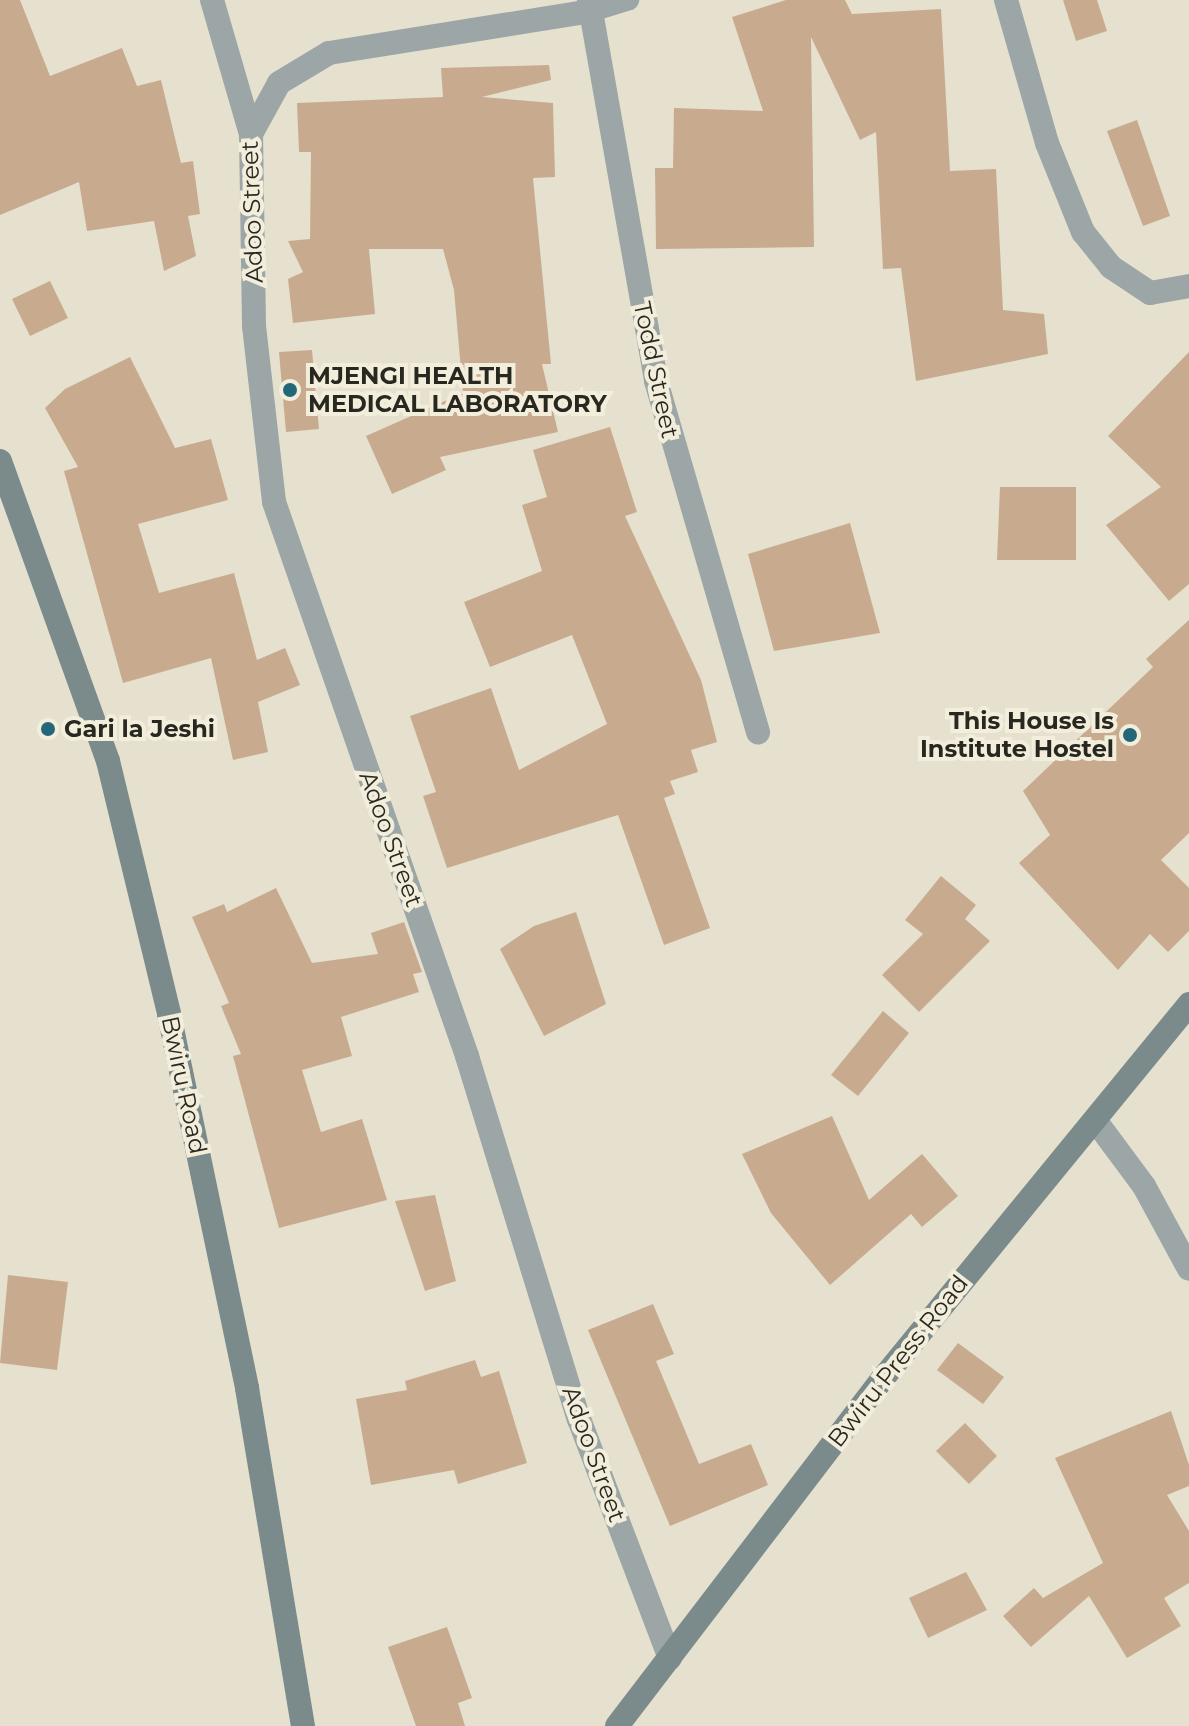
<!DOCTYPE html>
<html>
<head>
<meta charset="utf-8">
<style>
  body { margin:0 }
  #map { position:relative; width:1189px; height:1726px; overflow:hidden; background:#e5e1ce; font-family:Montserrat,sans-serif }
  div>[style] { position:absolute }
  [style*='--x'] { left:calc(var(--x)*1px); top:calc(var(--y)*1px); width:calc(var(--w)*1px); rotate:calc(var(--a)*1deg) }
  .building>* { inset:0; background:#c8ab8f }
  .lane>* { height:22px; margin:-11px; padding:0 11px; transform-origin:11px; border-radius:11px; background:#9ca6a7 }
  .street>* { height:24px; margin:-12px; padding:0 12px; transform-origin:12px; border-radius:12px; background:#9ca6a7 }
  .secondary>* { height:24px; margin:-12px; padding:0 12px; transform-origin:12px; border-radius:12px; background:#7b8a8b }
  .dots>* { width:22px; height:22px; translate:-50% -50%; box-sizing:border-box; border:4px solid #f2eedb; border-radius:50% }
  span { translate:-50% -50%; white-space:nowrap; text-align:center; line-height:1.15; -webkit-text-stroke:8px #f2eedb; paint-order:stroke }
  .street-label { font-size:24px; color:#282720 }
  .poi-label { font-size:24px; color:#282720; font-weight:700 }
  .left { translate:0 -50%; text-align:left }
  .right { translate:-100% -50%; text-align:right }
</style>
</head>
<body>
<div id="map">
  <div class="building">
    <i style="clip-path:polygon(0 0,20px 0,50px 76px,122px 48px,137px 86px,161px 80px,181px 163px,193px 161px,200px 214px,188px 216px,196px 256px,164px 271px,154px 221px,87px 231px,79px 182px,0 215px)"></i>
    <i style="clip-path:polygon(786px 0,845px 0,852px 14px,941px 9px,950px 171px,996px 169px,1003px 310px,1044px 314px,1048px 354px,916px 381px,901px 268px,883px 269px,876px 132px,860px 140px,811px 37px,814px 247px,656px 249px,655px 168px,673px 168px,674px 108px,763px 111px,732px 17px)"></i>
    <i style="clip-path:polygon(1063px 0,1097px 0,1107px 31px,1076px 41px)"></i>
    <i style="clip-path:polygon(549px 65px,551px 80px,482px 97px,553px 103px,555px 177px,533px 178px,551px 364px,542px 364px,558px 432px,440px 457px,446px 470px,392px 494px,366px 436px,463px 393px,454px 290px,443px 249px,369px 249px,375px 314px,293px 323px,288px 279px,303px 272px,288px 241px,310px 239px,311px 152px,299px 152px,297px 103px,443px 97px,441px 68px)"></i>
    <i style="clip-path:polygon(1137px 120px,1170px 216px,1143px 226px,1107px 131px)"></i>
    <i style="clip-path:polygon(50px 281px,68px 318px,30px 336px,12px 299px)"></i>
    <i style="clip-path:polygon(312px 350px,319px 429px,286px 432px,279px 352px)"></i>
    <i style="clip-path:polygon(1189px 352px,1189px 584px,1169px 601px,1106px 525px,1161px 487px,1108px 436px)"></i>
    <i style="clip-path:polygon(130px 357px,175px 448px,211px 439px,228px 500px,138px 524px,159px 593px,234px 573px,257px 660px,285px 648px,300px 685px,258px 702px,268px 752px,233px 760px,211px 658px,123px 683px,64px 471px,78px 467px,45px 408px,65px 389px)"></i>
    <i style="clip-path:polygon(610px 427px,637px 512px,625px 516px,701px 680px,717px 742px,691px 750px,698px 772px,670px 781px,675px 794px,664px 798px,710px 928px,664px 945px,618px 815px,447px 868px,423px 796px,436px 792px,410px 716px,491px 688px,519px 770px,607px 724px,572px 635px,490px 667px,464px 602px,542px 571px,522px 505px,547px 497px,533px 450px)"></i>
    <i style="clip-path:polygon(1000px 487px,1076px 487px,1076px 560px,997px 560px)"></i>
    <i style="clip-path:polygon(850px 523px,880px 633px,774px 651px,748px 554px)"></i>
    <i style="clip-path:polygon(1189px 620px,1189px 833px,1161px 860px,1189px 888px,1189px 931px,1168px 952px,1150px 934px,1118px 970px,1019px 863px,1050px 835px,1023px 791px,1153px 667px,1146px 659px)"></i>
    <i style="clip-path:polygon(941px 876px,976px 905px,965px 919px,990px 941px,919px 1012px,882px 975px,923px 934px,905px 920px)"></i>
    <i style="clip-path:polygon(276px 888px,312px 963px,378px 954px,371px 933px,404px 922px,422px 972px,413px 974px,419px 992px,341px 1017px,352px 1056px,302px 1070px,321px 1132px,362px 1119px,387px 1200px,279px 1228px,233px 1056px,241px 1054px,221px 1006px,229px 1003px,192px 917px,224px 904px,227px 912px)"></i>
    <i style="clip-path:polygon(576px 912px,606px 1004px,544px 1036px,500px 949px,534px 926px)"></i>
    <i style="clip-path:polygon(883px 1011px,909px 1033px,858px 1096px,831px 1075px)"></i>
    <i style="clip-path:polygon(832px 1116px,869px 1200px,922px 1154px,958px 1196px,922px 1227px,911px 1214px,830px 1285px,771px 1213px,742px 1154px)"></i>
    <i style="clip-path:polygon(435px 1195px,456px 1281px,425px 1291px,395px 1201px)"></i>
    <i style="clip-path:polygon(8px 1275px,68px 1282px,57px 1370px,0 1363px)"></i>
    <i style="clip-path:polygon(653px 1304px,674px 1354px,656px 1361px,699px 1464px,751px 1444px,768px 1485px,670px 1526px,588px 1330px)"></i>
    <i style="clip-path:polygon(958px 1343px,1004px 1377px,983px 1404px,937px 1370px)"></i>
    <i style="clip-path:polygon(475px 1360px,481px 1377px,499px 1371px,527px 1463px,458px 1484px,454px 1470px,371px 1485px,356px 1399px,407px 1390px,405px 1381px)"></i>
    <i style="clip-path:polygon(1171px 1411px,1189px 1465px,1189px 1486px,1167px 1495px,1189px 1531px,1189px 1583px,1164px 1598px,1181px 1626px,1127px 1658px,1089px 1596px,1031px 1647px,1003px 1616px,1034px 1588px,1043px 1598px,1103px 1563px,1055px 1458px)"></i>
    <i style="clip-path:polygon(965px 1423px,997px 1456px,969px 1484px,936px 1451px)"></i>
    <i style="clip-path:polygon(966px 1572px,987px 1610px,928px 1638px,909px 1598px)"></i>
    <i style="clip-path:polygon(447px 1627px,472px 1698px,458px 1703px,465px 1726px,416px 1726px,388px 1647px)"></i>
  </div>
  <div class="lane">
    <i style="--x:591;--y:11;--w:39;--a:-17"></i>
  </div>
  <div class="street">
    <i style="--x:212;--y:0;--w:140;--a:73.8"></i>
    <i style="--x:251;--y:134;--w:192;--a:89.1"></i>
    <i style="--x:254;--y:326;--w:177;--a:83.5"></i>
    <i style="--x:274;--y:502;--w:587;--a:70.79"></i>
    <i style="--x:467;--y:1056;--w:380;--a:72.9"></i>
    <i style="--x:579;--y:1419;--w:256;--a:69.2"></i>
    <i style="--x:589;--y:0;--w:387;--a:80"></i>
    <i style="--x:656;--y:381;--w:366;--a:73.8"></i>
    <i style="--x:1006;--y:0;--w:149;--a:74"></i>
    <i style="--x:1047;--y:143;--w:96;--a:68"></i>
    <i style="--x:1083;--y:232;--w:45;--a:51.3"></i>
    <i style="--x:1111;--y:267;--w:47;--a:33.7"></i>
    <i style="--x:1150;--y:293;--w:40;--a:-10"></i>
    <i style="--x:251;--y:134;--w:58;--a:-61.2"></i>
    <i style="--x:279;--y:83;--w:58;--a:-31"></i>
    <i style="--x:329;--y:53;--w:265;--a:-9.1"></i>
    <i style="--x:1095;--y:1120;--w:82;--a:53.4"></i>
    <i style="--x:1144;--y:1186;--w:94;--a:61.5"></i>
  </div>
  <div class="secondary">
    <i style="--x:0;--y:461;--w:319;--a:70.2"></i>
    <i style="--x:108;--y:761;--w:260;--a:76.4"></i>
    <i style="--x:169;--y:1014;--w:382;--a:78.2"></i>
    <i style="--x:247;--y:1388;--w:343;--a:80.6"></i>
    <i style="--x:617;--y:1726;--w:439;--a:-52.6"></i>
    <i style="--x:884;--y:1377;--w:482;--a:-50.7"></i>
  </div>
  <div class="dots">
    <i style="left:290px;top:390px;background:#246779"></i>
    <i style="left:48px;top:729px;background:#246779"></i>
    <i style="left:1130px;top:735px;background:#246779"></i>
  </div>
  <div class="street-label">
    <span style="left:252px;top:212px;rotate:-92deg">Adoo Street</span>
    <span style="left:656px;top:370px;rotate:78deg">Todd Street</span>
    <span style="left:391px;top:839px;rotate:70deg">Adoo Street</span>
    <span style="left:184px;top:1085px;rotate:78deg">Bwiru Road</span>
    <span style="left:898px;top:1361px;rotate:-52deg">Bwiru Press Road</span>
    <span style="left:594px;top:1454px;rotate:70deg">Adoo Street</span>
  </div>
  <div class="poi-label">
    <span class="left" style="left:308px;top:390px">MJENGI HEALTH<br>MEDICAL LABORATORY</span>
    <span class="right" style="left:1114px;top:735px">This House Is<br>Institute Hostel</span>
    <span class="left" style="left:64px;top:729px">Gari la Jeshi</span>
  </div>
</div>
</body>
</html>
